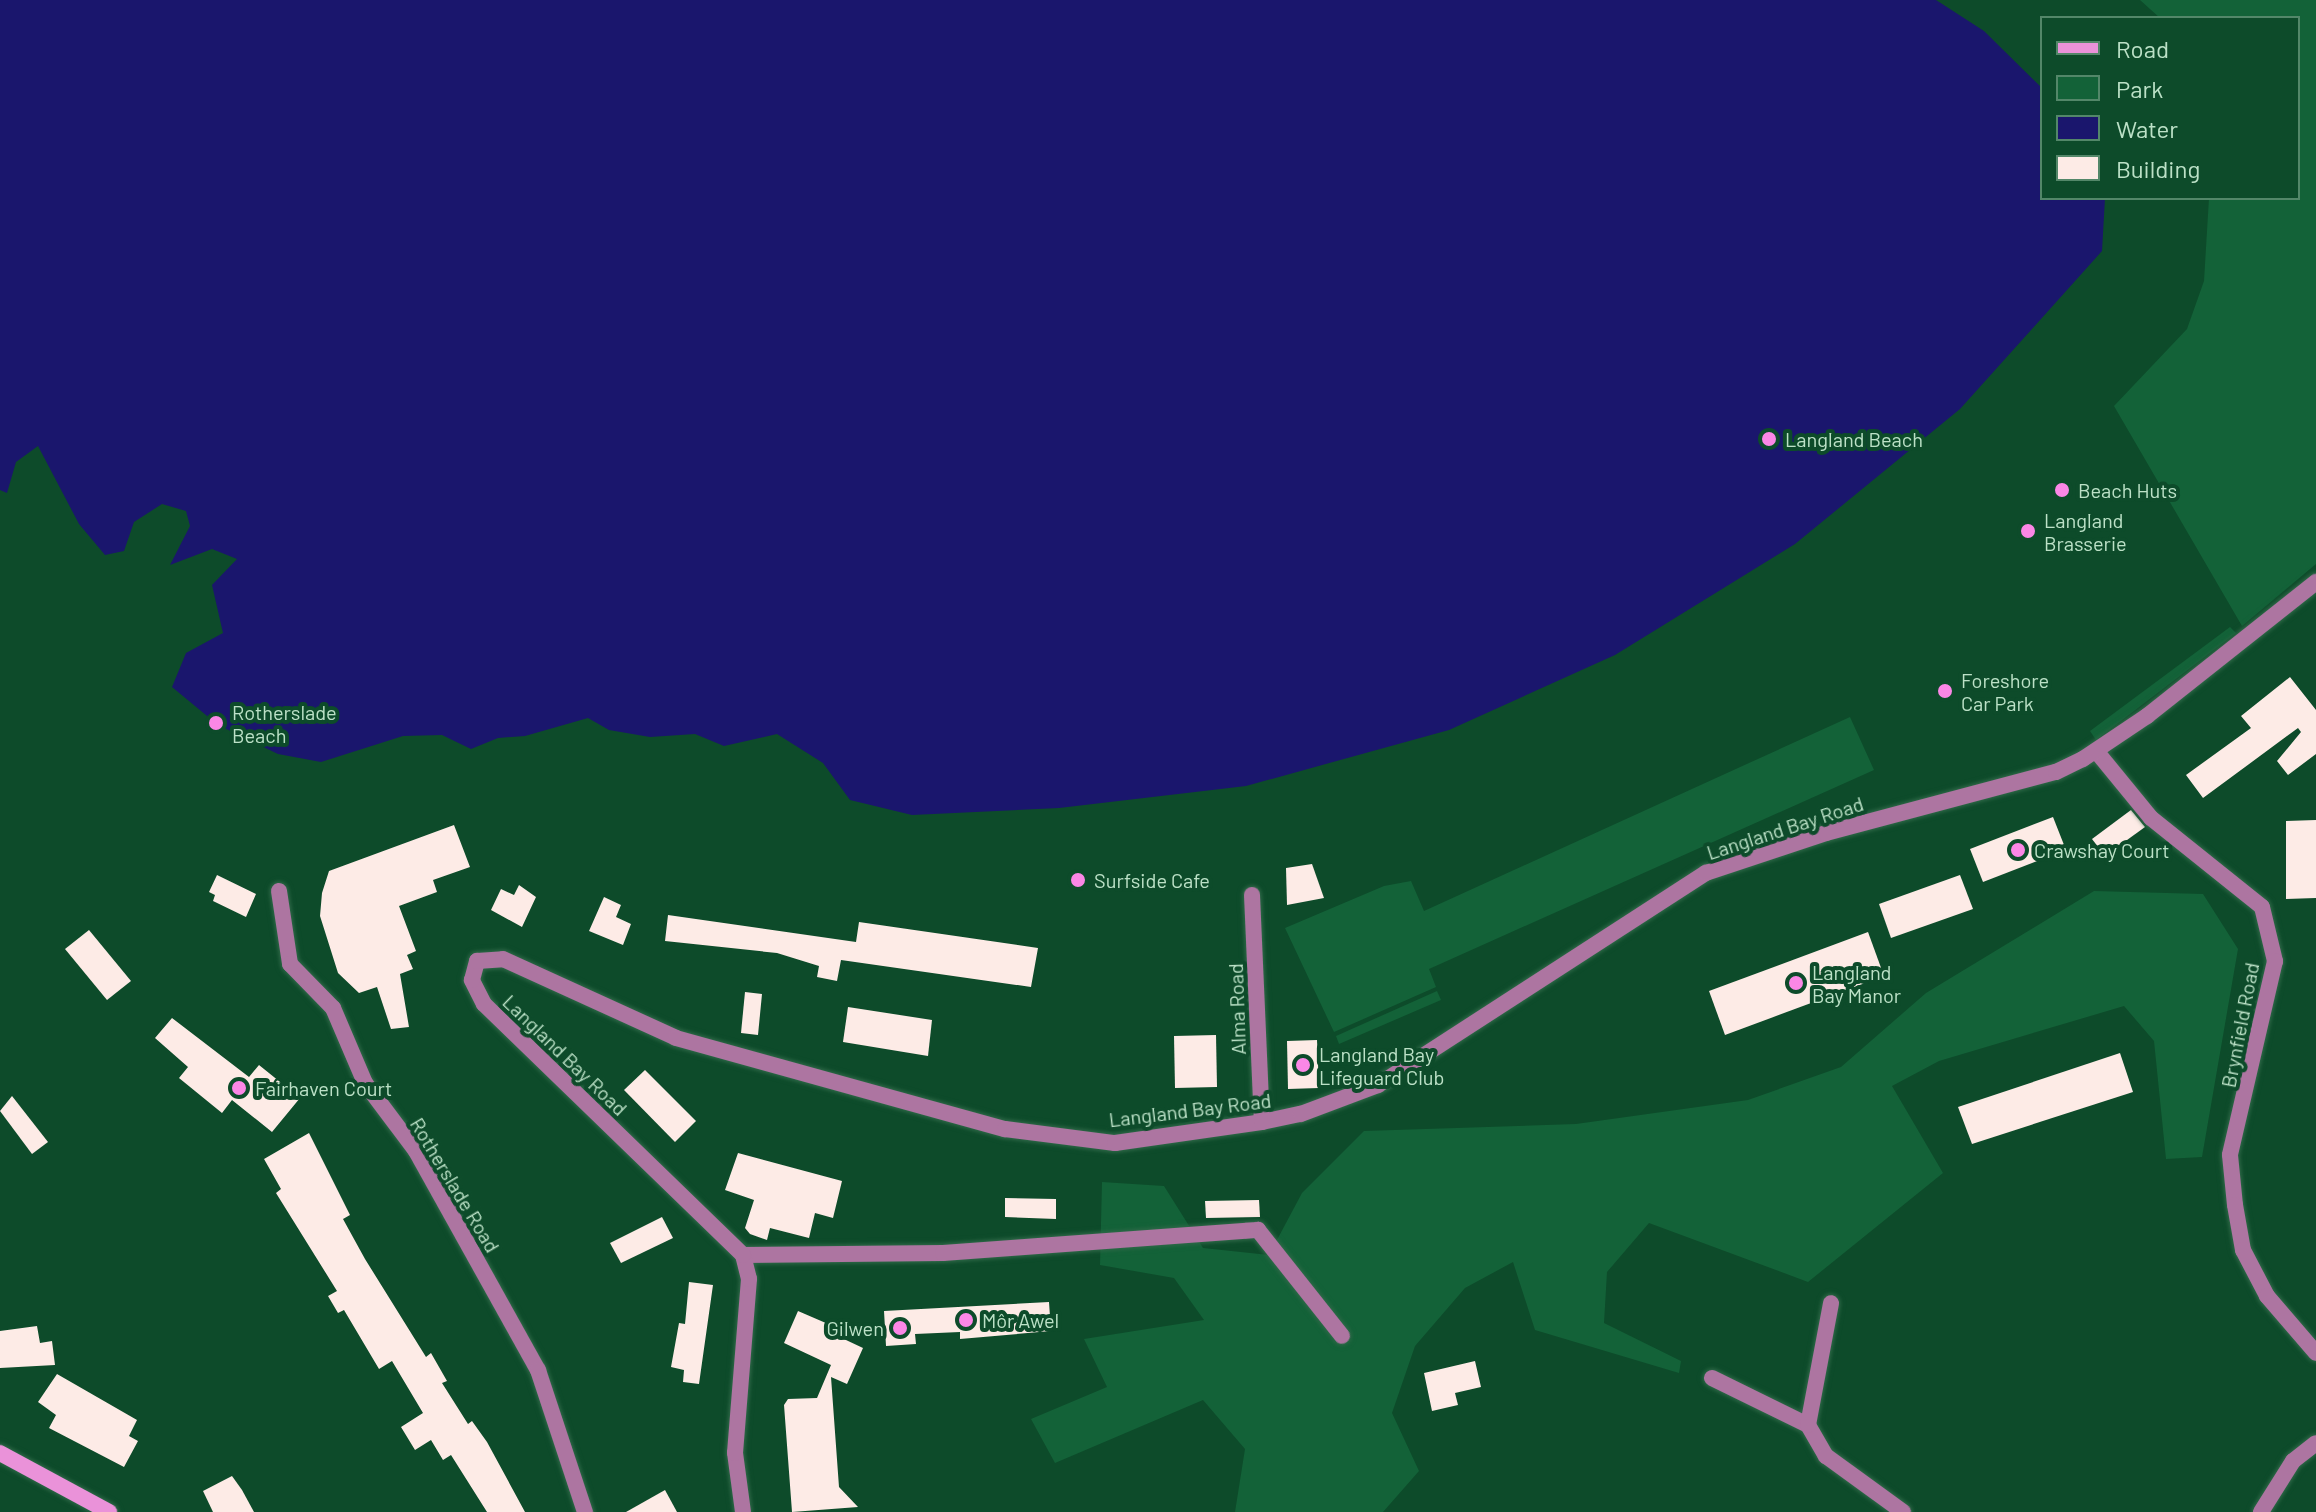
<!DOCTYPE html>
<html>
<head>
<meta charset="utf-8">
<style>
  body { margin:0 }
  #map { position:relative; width:2316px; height:1512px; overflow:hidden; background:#0d4b2a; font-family:Barlow,sans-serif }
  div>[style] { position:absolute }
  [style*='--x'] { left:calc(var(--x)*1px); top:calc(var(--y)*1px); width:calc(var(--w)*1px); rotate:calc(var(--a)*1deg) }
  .green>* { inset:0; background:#136238 }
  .water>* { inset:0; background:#1a166d }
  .building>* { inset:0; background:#fdebe6 }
  .roads { filter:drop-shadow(0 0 2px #306949) drop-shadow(0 0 2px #306949) }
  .street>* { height:16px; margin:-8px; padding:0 8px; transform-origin:8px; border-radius:8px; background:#ad75a1 }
  .secondary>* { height:16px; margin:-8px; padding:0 8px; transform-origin:8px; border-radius:8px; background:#ea92d9 }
  .dots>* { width:22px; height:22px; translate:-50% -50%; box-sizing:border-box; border:4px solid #0d4b2a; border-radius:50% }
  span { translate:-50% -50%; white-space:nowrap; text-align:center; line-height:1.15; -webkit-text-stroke:8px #0d4b2a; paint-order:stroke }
  .poi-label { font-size:20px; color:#bce1c7 }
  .left { translate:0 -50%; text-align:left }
  .right { translate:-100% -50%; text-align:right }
  .street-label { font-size:20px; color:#bce1c7 }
  .legend { position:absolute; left:2040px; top:16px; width:260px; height:184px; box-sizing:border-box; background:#0d4b2a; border:2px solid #538769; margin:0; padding:10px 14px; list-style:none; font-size:24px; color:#bce1c7 }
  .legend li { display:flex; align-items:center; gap:16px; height:40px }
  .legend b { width:40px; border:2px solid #538769 }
</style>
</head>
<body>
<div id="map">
  <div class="green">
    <i style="clip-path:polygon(2140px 0,2316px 0,2316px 564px,2242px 626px,2114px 406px,2187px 329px,2204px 281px,2209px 198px,2298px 198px,2298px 18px,2160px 18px)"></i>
    <i style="clip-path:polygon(2230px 627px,2236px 633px,2096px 740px,2090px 731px)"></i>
    <i style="clip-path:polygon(1850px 717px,1874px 770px,1429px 969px,1436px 987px,1334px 1032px,1285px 928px,1384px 886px,1411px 881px,1424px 911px)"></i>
    <i style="clip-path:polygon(2094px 891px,2203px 894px,2238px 949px,2202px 1157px,2166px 1159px,2154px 1041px,2124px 1006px,1939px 1061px,1892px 1086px,1943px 1173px,1808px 1282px,1649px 1223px,1607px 1272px,1604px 1323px,1681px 1361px,1679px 1373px,1535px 1330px,1513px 1262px,1465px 1288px,1415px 1346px,1392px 1413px,1419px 1471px,1383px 1512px,1235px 1512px,1245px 1449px,1203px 1400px,1055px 1463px,1031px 1419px,1107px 1387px,1084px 1339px,1204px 1320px,1174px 1278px,1100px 1265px,1102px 1182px,1164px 1186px,1203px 1248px,1269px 1255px,1302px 1193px,1364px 1131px,1576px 1124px,1748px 1100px,1841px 1067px,1926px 993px)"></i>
    <i style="clip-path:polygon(1437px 991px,1441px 1000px,1339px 1044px,1336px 1036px)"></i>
  </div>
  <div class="water">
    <i style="clip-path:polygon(0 0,1936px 0,1984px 31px,2042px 88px,2042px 198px,2105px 198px,2102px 251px,1960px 409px,1795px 544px,1615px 655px,1449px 730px,1246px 786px,1059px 808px,912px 815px,850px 800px,823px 763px,777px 734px,724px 746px,695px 734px,650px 737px,609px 730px,588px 718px,525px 736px,498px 738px,471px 749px,442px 735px,403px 736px,321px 762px,278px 754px,218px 725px,172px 687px,186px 653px,223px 633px,212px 585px,237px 559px,212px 549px,170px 565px,190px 526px,186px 511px,162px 504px,134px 522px,124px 551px,105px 555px,79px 524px,38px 446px,16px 462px,7px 493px,0 490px)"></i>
  </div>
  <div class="building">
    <i style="clip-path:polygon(2290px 677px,2316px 710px,2316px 754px,2288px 775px,2277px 761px,2301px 732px,2298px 728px,2203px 798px,2186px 775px,2251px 728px,2241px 716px)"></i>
    <i style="clip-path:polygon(2131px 810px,2145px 827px,2105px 856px,2092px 839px)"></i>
    <i style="clip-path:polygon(2053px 817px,2066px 850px,1983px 882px,1970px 849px)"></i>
    <i style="clip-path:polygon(2316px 820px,2316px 898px,2286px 899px,2286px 821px)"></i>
    <i style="clip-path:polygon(454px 825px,470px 867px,433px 880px,437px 892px,399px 906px,416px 951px,407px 955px,413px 969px,400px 974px,409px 1027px,391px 1029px,377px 987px,359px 993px,338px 973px,320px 916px,322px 893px,329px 871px)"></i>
    <i style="clip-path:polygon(1312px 864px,1324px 898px,1287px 905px,1286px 868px)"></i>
    <i style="clip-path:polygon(217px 875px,256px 894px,246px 917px,213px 901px,215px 895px,209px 892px)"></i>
    <i style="clip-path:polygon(1960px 875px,1973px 909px,1891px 938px,1879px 904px)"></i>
    <i style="clip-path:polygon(519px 885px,536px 897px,522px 927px,491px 910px,501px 889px,514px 895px)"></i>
    <i style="clip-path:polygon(604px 897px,621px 905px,616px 917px,631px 924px,623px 945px,589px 931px)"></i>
    <i style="clip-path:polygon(668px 915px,856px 942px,859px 922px,1038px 948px,1031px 987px,841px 960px,837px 981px,817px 977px,819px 966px,777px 953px,665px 941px)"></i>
    <i style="clip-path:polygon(89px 930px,131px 981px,107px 1000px,65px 949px)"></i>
    <i style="clip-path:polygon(1868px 932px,1884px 976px,1725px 1035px,1709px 991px)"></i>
    <i style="clip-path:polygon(745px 992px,762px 994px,758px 1035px,741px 1033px)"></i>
    <i style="clip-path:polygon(848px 1007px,932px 1020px,928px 1056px,843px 1042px)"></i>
    <i style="clip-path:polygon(172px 1018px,249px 1077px,259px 1065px,300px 1098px,272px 1132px,232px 1100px,222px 1113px,179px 1078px,188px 1067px,155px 1038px)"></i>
    <i style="clip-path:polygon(1216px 1035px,1217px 1087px,1175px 1088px,1174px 1036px)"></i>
    <i style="clip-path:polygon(1317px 1040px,1319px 1088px,1288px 1089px,1287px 1041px)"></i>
    <i style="clip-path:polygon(2120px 1053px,2133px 1092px,1972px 1144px,1958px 1107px)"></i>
    <i style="clip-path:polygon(645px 1070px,696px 1121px,675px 1142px,624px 1090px)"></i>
    <i style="clip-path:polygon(12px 1096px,48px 1142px,32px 1154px,0 1111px)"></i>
    <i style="clip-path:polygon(309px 1133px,350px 1215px,343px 1219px,365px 1259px,426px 1357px,431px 1353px,447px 1381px,442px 1383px,468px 1424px,472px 1421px,487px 1442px,525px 1512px,487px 1512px,451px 1455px,443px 1460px,431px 1440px,415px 1450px,401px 1427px,423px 1413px,392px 1361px,379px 1369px,344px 1310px,338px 1313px,328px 1296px,337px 1291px,276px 1193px,281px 1189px,264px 1159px)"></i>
    <i style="clip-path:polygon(738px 1153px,842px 1181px,833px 1218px,815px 1213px,809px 1238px,770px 1228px,767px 1240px,750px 1234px,745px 1228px,754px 1200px,725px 1190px)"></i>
    <i style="clip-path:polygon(1005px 1198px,1056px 1199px,1056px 1219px,1005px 1217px)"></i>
    <i style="clip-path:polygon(1259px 1200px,1260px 1217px,1206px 1218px,1205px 1201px)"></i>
    <i style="clip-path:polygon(662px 1217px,673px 1238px,621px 1263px,610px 1243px)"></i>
    <i style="clip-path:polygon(689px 1282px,713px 1285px,699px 1384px,683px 1382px,684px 1370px,671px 1367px,679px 1323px,685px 1324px)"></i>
    <i style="clip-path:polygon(1049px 1302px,1051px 1331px,960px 1339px,960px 1332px,915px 1334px,916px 1344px,886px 1346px,884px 1311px)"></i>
    <i style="clip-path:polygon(798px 1311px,849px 1333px,846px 1340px,863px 1348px,847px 1384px,831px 1377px,839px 1487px,858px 1507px,792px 1512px,784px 1405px,788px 1399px,817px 1398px,831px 1365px,784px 1343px)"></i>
    <i style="clip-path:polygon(37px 1326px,40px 1343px,52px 1341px,55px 1365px,0 1368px,0 1331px)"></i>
    <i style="clip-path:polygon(1475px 1361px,1481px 1387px,1455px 1393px,1458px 1405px,1432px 1411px,1424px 1373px)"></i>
    <i style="clip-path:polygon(57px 1374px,137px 1420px,129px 1436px,138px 1441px,124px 1467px,49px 1428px,56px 1415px,38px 1402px)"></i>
    <i style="clip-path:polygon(232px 1476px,242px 1490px,254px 1512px,213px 1512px,203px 1491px)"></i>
    <i style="clip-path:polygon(665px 1490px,677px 1512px,626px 1512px)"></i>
  </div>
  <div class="roads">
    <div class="street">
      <i style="--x:2097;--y:752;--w:85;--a:50.7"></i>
      <i style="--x:2151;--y:818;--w:142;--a:38.7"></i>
      <i style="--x:2262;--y:907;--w:56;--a:76.5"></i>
      <i style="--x:2275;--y:961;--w:199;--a:103.1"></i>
      <i style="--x:2230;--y:1155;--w:50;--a:84.3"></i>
      <i style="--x:2235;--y:1205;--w:46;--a:79.9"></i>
      <i style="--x:2243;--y:1250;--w:52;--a:62.4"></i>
      <i style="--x:2267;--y:1296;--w:75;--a:49.3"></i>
      <i style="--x:279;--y:891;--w:74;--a:81.4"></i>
      <i style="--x:290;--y:964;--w:62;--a:45.7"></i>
      <i style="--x:333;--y:1008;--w:82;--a:66.9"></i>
      <i style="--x:365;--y:1083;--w:85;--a:53.1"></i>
      <i style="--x:416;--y:1151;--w:251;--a:60.9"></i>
      <i style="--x:538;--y:1370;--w:150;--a:71.7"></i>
      <i style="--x:1252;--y:895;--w:227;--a:87.5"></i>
      <i style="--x:743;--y:1255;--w:200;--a:-0.6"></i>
      <i style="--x:943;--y:1253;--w:316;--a:-4.2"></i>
      <i style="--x:1258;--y:1230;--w:135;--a:51.6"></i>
      <i style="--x:1712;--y:1378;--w:107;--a:26.1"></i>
      <i style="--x:1808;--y:1425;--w:36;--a:60"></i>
      <i style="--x:1826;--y:1456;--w:95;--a:36"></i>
      <i style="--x:1808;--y:1425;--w:124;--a:-79.3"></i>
      <i style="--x:743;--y:1512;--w:60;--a:-97.7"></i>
      <i style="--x:735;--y:1453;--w:175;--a:-85.4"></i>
      <i style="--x:749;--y:1279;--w:25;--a:-104"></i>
      <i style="--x:743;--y:1255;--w:361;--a:-135.9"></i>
      <i style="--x:484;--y:1004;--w:27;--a:-117"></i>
      <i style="--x:472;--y:980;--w:20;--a:-75"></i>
      <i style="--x:477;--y:961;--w:26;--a:-4"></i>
      <i style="--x:503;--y:959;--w:190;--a:24.5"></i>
      <i style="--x:676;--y:1038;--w:341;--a:15.5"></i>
      <i style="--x:1005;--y:1129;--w:111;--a:7.3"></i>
      <i style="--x:1115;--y:1143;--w:148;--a:-8.1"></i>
      <i style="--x:1262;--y:1122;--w:40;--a:-12"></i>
      <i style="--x:1301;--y:1114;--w:82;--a:-20.6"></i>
      <i style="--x:1378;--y:1085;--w:391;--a:-32.9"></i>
      <i style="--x:1706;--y:873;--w:126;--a:-18.4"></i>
      <i style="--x:1826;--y:833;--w:238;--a:-14.9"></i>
      <i style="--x:2056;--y:772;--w:30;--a:-26"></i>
      <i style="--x:2083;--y:759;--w:77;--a:-33.9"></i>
      <i style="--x:2147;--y:716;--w:216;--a:-38.4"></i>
      <i style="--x:2261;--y:1512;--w:60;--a:-57.9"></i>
      <i style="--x:2293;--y:1461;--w:29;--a:-38"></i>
    </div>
    <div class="secondary">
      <i style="--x:0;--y:1453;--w:124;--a:28.4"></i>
    </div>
  </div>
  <div class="dots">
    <i style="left:1769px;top:439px;background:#fb87e6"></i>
    <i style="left:2062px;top:490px;background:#fb87e6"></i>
    <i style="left:2028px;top:531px;background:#fb87e6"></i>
    <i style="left:1945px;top:691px;background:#fb87e6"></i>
    <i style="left:216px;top:723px;background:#fb87e6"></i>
    <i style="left:2018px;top:850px;background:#fb87e6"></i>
    <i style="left:1078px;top:880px;background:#fb87e6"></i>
    <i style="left:1796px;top:983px;background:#fb87e6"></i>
    <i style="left:1303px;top:1065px;background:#fb87e6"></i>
    <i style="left:239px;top:1088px;background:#fb87e6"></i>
    <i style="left:966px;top:1320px;background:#fb87e6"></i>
    <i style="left:900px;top:1328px;background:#fb87e6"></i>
  </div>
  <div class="poi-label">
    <span class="left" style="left:1785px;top:439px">Langland Beach</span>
    <span class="left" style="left:2078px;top:490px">Beach Huts</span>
    <span class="left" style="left:2044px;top:532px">Langland<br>Brasserie</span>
    <span class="left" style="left:1961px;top:692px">Foreshore<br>Car Park</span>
    <span class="left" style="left:232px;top:724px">Rotherslade<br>Beach</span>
    <span class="left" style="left:2034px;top:850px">Crawshay Court</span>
    <span class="left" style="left:1094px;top:880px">Surfside Cafe</span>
    <span class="left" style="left:1812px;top:984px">Langland<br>Bay Manor</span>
    <span class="left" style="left:1319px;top:1066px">Langland Bay<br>Lifeguard Club</span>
    <span class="left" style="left:255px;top:1088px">Fairhaven Court</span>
    <span class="left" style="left:982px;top:1320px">Môr Awel</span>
    <span class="right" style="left:884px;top:1328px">Gilwen</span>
  </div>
  <div class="street-label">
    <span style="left:1785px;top:828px;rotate:-18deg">Langland Bay Road</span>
    <span style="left:1237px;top:1009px;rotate:-92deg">Alma Road</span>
    <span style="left:2240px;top:1025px;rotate:-79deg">Brynfield Road</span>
    <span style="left:565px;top:1055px;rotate:44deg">Langland Bay Road</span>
    <span style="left:1190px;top:1110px;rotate:-7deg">Langland Bay Road</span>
    <span style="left:455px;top:1185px;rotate:59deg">Rotherslade Road</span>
  </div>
  <ul class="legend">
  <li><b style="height:10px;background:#ea92d9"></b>Road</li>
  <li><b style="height:22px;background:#136238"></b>Park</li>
  <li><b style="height:22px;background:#1a166d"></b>Water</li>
  <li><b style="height:22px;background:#fdebe6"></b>Building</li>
  </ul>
</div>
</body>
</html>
